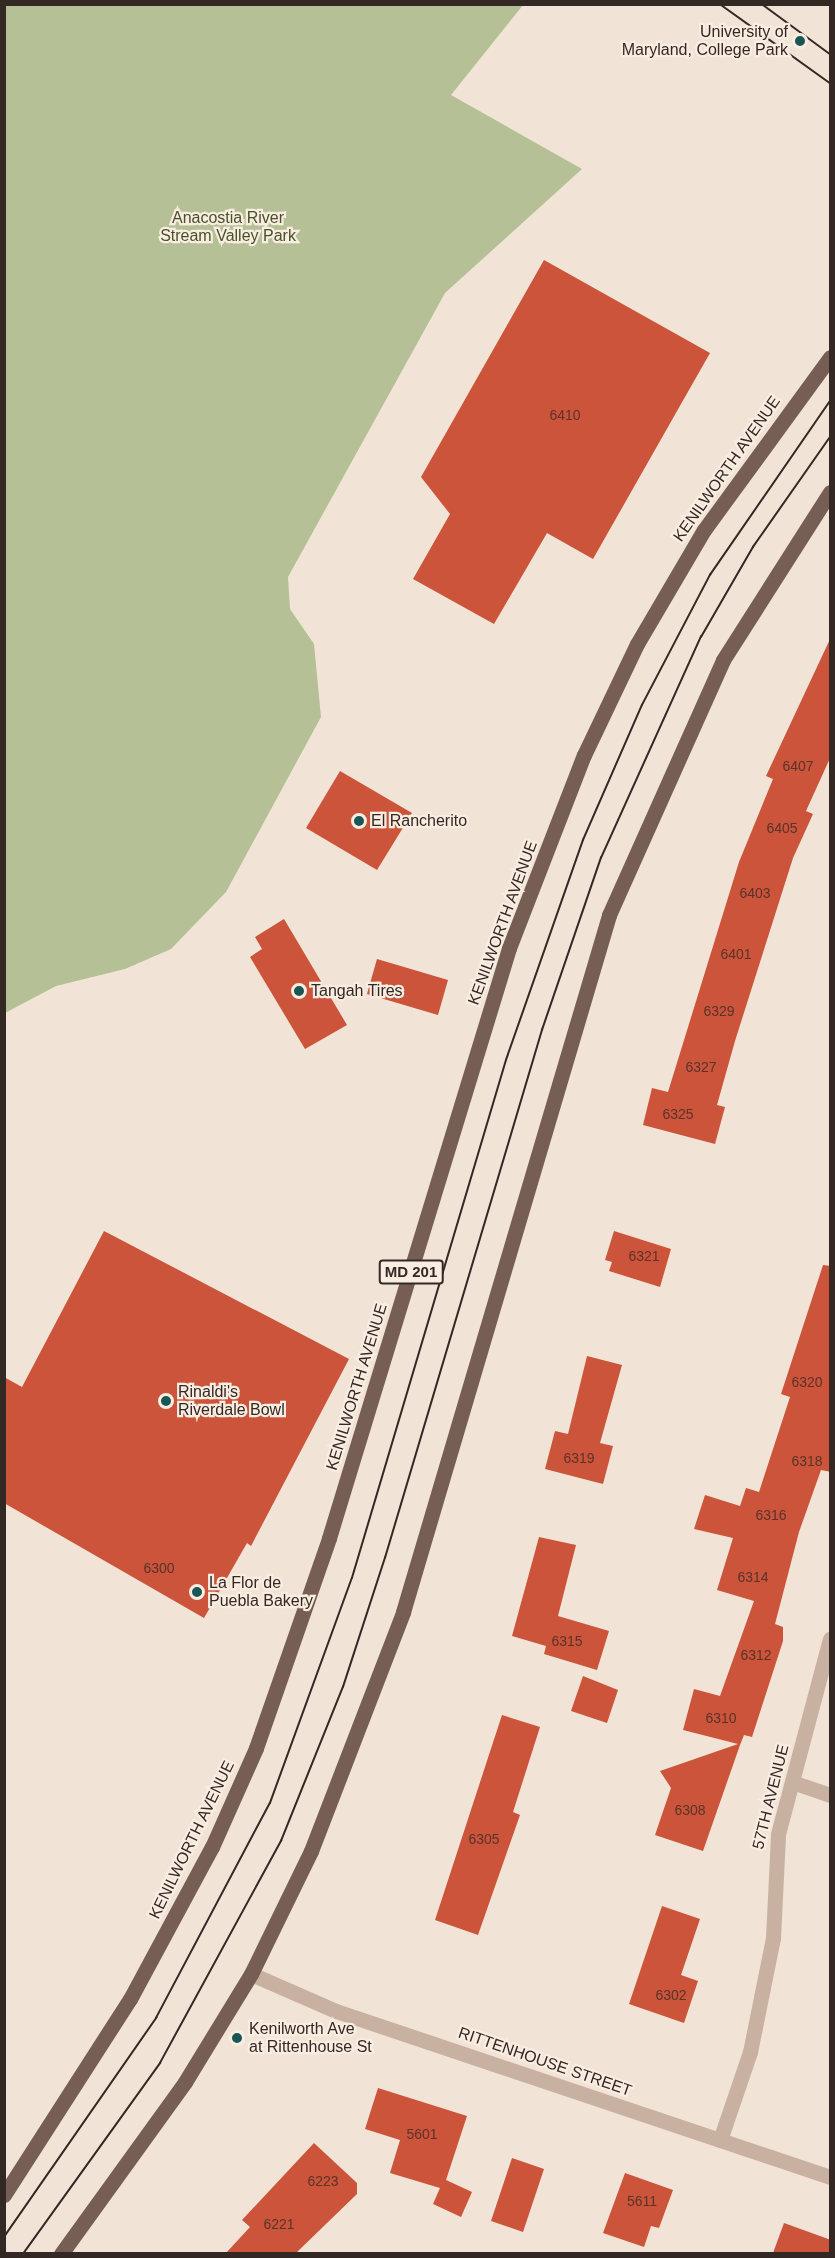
<!DOCTYPE html>
<html>
<head>
<meta charset="utf-8">
<style>
  body { margin:0 }
  #map { position:relative; width:835px; height:2258px; overflow:hidden; background:#f1e3d6; font-family:Helvetica,sans-serif }
  div>[style] { position:absolute }
  [style*='--x'] { left:calc(var(--x)*1px); top:calc(var(--y)*1px); width:calc(var(--w)*1px); rotate:calc(var(--a)*1deg) }
  .green>* { inset:0; background:#b5c096 }
  .building>* { inset:0; background:#cb543a }
  .minor>* { height:15px; margin:-7.5px; padding:0 7.5px; transform-origin:7.5px; border-radius:7.5px; background:#c9b1a2 }
  .major>* { height:15px; margin:-7.5px; padding:0 7.5px; transform-origin:7.5px; border-radius:7.5px; background:#765e55 }
  .tram>* { height:1.5px; margin:-0.75px; padding:0 0.75px; transform-origin:0.75px; border-radius:0.75px; background:#342825 }
  .dots>* { width:16px; height:16px; translate:-50% -50%; box-sizing:border-box; border:3px solid #f9ede2; border-radius:50% }
  span { translate:-50% -50%; white-space:nowrap; text-align:center; line-height:1.15; -webkit-text-stroke:4.5px #f9ede2; paint-order:stroke }
  .number-label { font-size:14px; color:#5a332a }
  .number-label span { -webkit-text-stroke-width:0 }
  .shield-label span { padding:2px 4px; background:#f9ede2; border:2px solid; border-radius:4px; -webkit-text-stroke-width:0 }
  .shield-label { font-size:15px; color:#342825; font-weight:700 }
  .poi-label { font-size:16px; color:#342825 }
  .right { translate:-100% -50%; text-align:right }
  .left { translate:0 -50%; text-align:left }
  .park-label { font-size:16px; color:#465328 }
  .street-label { font-size:16px; color:#342825 }
  .frame { position:absolute; inset:0; border:6px solid #342825; pointer-events:none }
</style>
</head>
<body>
<div id="map">
  <div class="green">
    <i style="clip-path:polygon(5px 4px,523px 5px,451px 95px,582px 169px,445px 293px,288px 577px,290px 609px,314px 644px,321px 717px,226px 892px,171px 949px,125px 969px,56px 986px,5px 1013px)"></i>
  </div>
  <div class="building">
    <i style="clip-path:polygon(544px 260px,710px 353px,593px 559px,547px 533px,494px 624px,413px 579px,450px 514px,421px 477px)"></i>
    <i style="clip-path:polygon(831px 637px,831px 756px,806px 811px,813px 814px,793px 858px,735px 1041px,717px 1105px,725px 1107px,715px 1144px,643px 1125px,652px 1088px,668px 1092px,739px 862px,773px 779px,766px 776px)"></i>
    <i style="clip-path:polygon(340px 771px,412px 813px,377px 870px,306px 828px)"></i>
    <i style="clip-path:polygon(284px 919px,347px 1025px,305px 1049px,250px 957px,262px 949px,255px 937px)"></i>
    <i style="clip-path:polygon(377px 959px,448px 980px,438px 1015px,367px 994px)"></i>
    <i style="clip-path:polygon(104px 1231px,349px 1359px,251px 1546px,247px 1543px,204px 1618px,4px 1503px,4px 1377px,22px 1387px)"></i>
    <i style="clip-path:polygon(614px 1231px,671px 1249px,660px 1287px,609px 1271px,612px 1262px,605px 1260px)"></i>
    <i style="clip-path:polygon(823px 1265px,831px 1266px,831px 1472px,821px 1470px,799px 1532px,775px 1624px,783px 1627px,783px 1641px,752px 1737px,744px 1735px,740px 1745px,703px 1851px,655px 1835px,671px 1788px,660px 1771px,738px 1744px,683px 1730px,694px 1689px,720px 1696px,754px 1601px,717px 1590px,733px 1538px,694px 1529px,705px 1495px,740px 1506px,746px 1488px,759px 1492px,790px 1397px,781px 1394px)"></i>
    <i style="clip-path:polygon(587px 1356px,622px 1365px,600px 1443px,613px 1446px,603px 1484px,545px 1469px,555px 1431px,568px 1434px)"></i>
    <i style="clip-path:polygon(539px 1537px,576px 1545px,558px 1616px,609px 1631px,597px 1670px,544px 1654px,546px 1646px,512px 1636px)"></i>
    <i style="clip-path:polygon(583px 1676px,618px 1690px,607px 1723px,571px 1711px)"></i>
    <i style="clip-path:polygon(502px 1715px,540px 1727px,513px 1812px,520px 1815px,478px 1935px,435px 1920px)"></i>
    <i style="clip-path:polygon(662px 1906px,700px 1919px,681px 1975px,698px 1981px,684px 2023px,629px 2004px)"></i>
    <i style="clip-path:polygon(378px 2088px,467px 2116px,446px 2180px,472px 2192px,461px 2217px,433px 2204px,440px 2188px,390px 2173px,400px 2140px,365px 2129px)"></i>
    <i style="clip-path:polygon(314px 2143px,357px 2183px,357px 2194px,296px 2253px,226px 2253px,250px 2227px,242px 2220px)"></i>
    <i style="clip-path:polygon(512px 2158px,544px 2169px,523px 2232px,491px 2221px)"></i>
    <i style="clip-path:polygon(625px 2173px,673px 2190px,659px 2228px,651px 2226px,644px 2247px,603px 2233px)"></i>
    <i style="clip-path:polygon(784px 2223px,831px 2240px,831px 2253px,773px 2253px)"></i>
  </div>
  <div class="minor">
    <i style="--x:792;--y:1782;--w:40;--a:18.9"></i>
    <i style="--x:251;--y:1974;--w:93;--a:23.5"></i>
    <i style="--x:336;--y:2011;--w:521;--a:18.57"></i>
    <i style="--x:720;--y:2140;--w:93;--a:-71.2"></i>
    <i style="--x:750;--y:2052;--w:116;--a:-78.6"></i>
    <i style="--x:773;--y:1938;--w:104;--a:-87.2"></i>
    <i style="--x:778;--y:1834;--w:202;--a:-75.1"></i>
  </div>
  <div class="major">
    <i style="--x:4;--y:2195;--w:233;--a:-57.3"></i>
    <i style="--x:130;--y:1999;--w:173;--a:-61.7"></i>
    <i style="--x:212;--y:1847;--w:108;--a:-66"></i>
    <i style="--x:256;--y:1748;--w:222;--a:-70.8"></i>
    <i style="--x:329;--y:1538;--w:617;--a:-73.03"></i>
    <i style="--x:509;--y:948;--w:207;--a:-68.8"></i>
    <i style="--x:584;--y:755;--w:123;--a:-64.5"></i>
    <i style="--x:637;--y:644;--w:132;--a:-59.6"></i>
    <i style="--x:704;--y:530;--w:214;--a:-53.9"></i>
    <i style="--x:61;--y:2254;--w:212;--a:-54.2"></i>
    <i style="--x:185;--y:2082;--w:127;--a:-58.6"></i>
    <i style="--x:251;--y:1974;--w:137;--a:-64"></i>
    <i style="--x:311;--y:1851;--w:256;--a:-68.9"></i>
    <i style="--x:403;--y:1612;--w:727;--a:-73.53"></i>
    <i style="--x:609;--y:915;--w:279;--a:-65.9"></i>
    <i style="--x:723;--y:660;--w:199;--a:-57.5"></i>
  </div>
  <div class="tram">
    <i style="--x:720;--y:4;--w:135;--a:35.7"></i>
    <i style="--x:762;--y:4;--w:84;--a:36.3"></i>
    <i style="--x:4;--y:2237;--w:267;--a:-55.2"></i>
    <i style="--x:156;--y:2018;--w:243;--a:-62.1"></i>
    <i style="--x:270;--y:1803;--w:239;--a:-70"></i>
    <i style="--x:352;--y:1578;--w:540;--a:-73.44"></i>
    <i style="--x:506;--y:1060;--w:233;--a:-70.7"></i>
    <i style="--x:583;--y:840;--w:147;--a:-66.4"></i>
    <i style="--x:642;--y:705;--w:147;--a:-62.4"></i>
    <i style="--x:710;--y:575;--w:211;--a:-55.4"></i>
    <i style="--x:23;--y:2254;--w:235;--a:-54.3"></i>
    <i style="--x:160;--y:2063;--w:253;--a:-61.4"></i>
    <i style="--x:281;--y:1841;--w:166;--a:-68.1"></i>
    <i style="--x:343;--y:1687;--w:136;--a:-72"></i>
    <i style="--x:385;--y:1558;--w:551;--a:-73.44"></i>
    <i style="--x:542;--y:1030;--w:182;--a:-71.1"></i>
    <i style="--x:601;--y:858;--w:243;--a:-65.7"></i>
    <i style="--x:701;--y:637;--w:104;--a:-60"></i>
    <i style="--x:753;--y:547;--w:134;--a:-55"></i>
  </div>
  <div class="dots">
    <i style="left:800px;top:41px;background:#195656"></i>
    <i style="left:359px;top:821px;background:#195656"></i>
    <i style="left:299px;top:991px;background:#195656"></i>
    <i style="left:166px;top:1401px;background:#195656"></i>
    <i style="left:197px;top:1592px;background:#195656"></i>
    <i style="left:237px;top:2038px;background:#195656"></i>
  </div>
  <div class="number-label">
    <span style="left:565px;top:415px">6410</span>
    <span style="left:798px;top:766px">6407</span>
    <span style="left:782px;top:828px">6405</span>
    <span style="left:755px;top:893px">6403</span>
    <span style="left:736px;top:954px">6401</span>
    <span style="left:719px;top:1011px">6329</span>
    <span style="left:701px;top:1067px">6327</span>
    <span style="left:678px;top:1114px">6325</span>
    <span style="left:644px;top:1256px">6321</span>
    <span style="left:807px;top:1382px">6320</span>
    <span style="left:579px;top:1458px">6319</span>
    <span style="left:807px;top:1461px">6318</span>
    <span style="left:771px;top:1515px">6316</span>
    <span style="left:159px;top:1568px">6300</span>
    <span style="left:753px;top:1577px">6314</span>
    <span style="left:567px;top:1641px">6315</span>
    <span style="left:756px;top:1655px">6312</span>
    <span style="left:721px;top:1718px">6310</span>
    <span style="left:690px;top:1810px">6308</span>
    <span style="left:484px;top:1839px">6305</span>
    <span style="left:671px;top:1995px">6302</span>
    <span style="left:422px;top:2134px">5601</span>
    <span style="left:323px;top:2181px">6223</span>
    <span style="left:642px;top:2201px">5611</span>
    <span style="left:279px;top:2224px">6221</span>
  </div>
  <div class="shield-label">
    <span style="left:411px;top:1272px">MD 201</span>
  </div>
  <div class="poi-label">
    <span class="right" style="left:788px;top:41px">University of<br>Maryland, College Park</span>
    <span class="left" style="left:371px;top:821px">El Rancherito</span>
    <span class="left" style="left:311px;top:991px">Tangah Tires</span>
    <span class="left" style="left:178px;top:1401px">Rinaldi's<br>Riverdale Bowl</span>
    <span class="left" style="left:209px;top:1592px">La Flor de<br>Puebla Bakery</span>
    <span class="left" style="left:249px;top:2038px">Kenilworth Ave<br>at Rittenhouse St</span>
  </div>
  <div class="park-label">
    <span style="left:228px;top:227px">Anacostia River<br>Stream Valley Park</span>
  </div>
  <div class="street-label">
    <span style="left:727px;top:469px;rotate:-55deg">KENILWORTH AVENUE</span>
    <span style="left:503px;top:923px;rotate:-70deg">KENILWORTH AVENUE</span>
    <span style="left:357px;top:1387px;rotate:-73deg">KENILWORTH AVENUE</span>
    <span style="left:771px;top:1797px;rotate:-76deg">57TH AVENUE</span>
    <span style="left:192px;top:1840px;rotate:-64deg">KENILWORTH AVENUE</span>
    <span style="left:545px;top:2062px;rotate:19deg">RITTENHOUSE STREET</span>
  </div>
  <div class="frame"></div>
</div>
</body>
</html>
